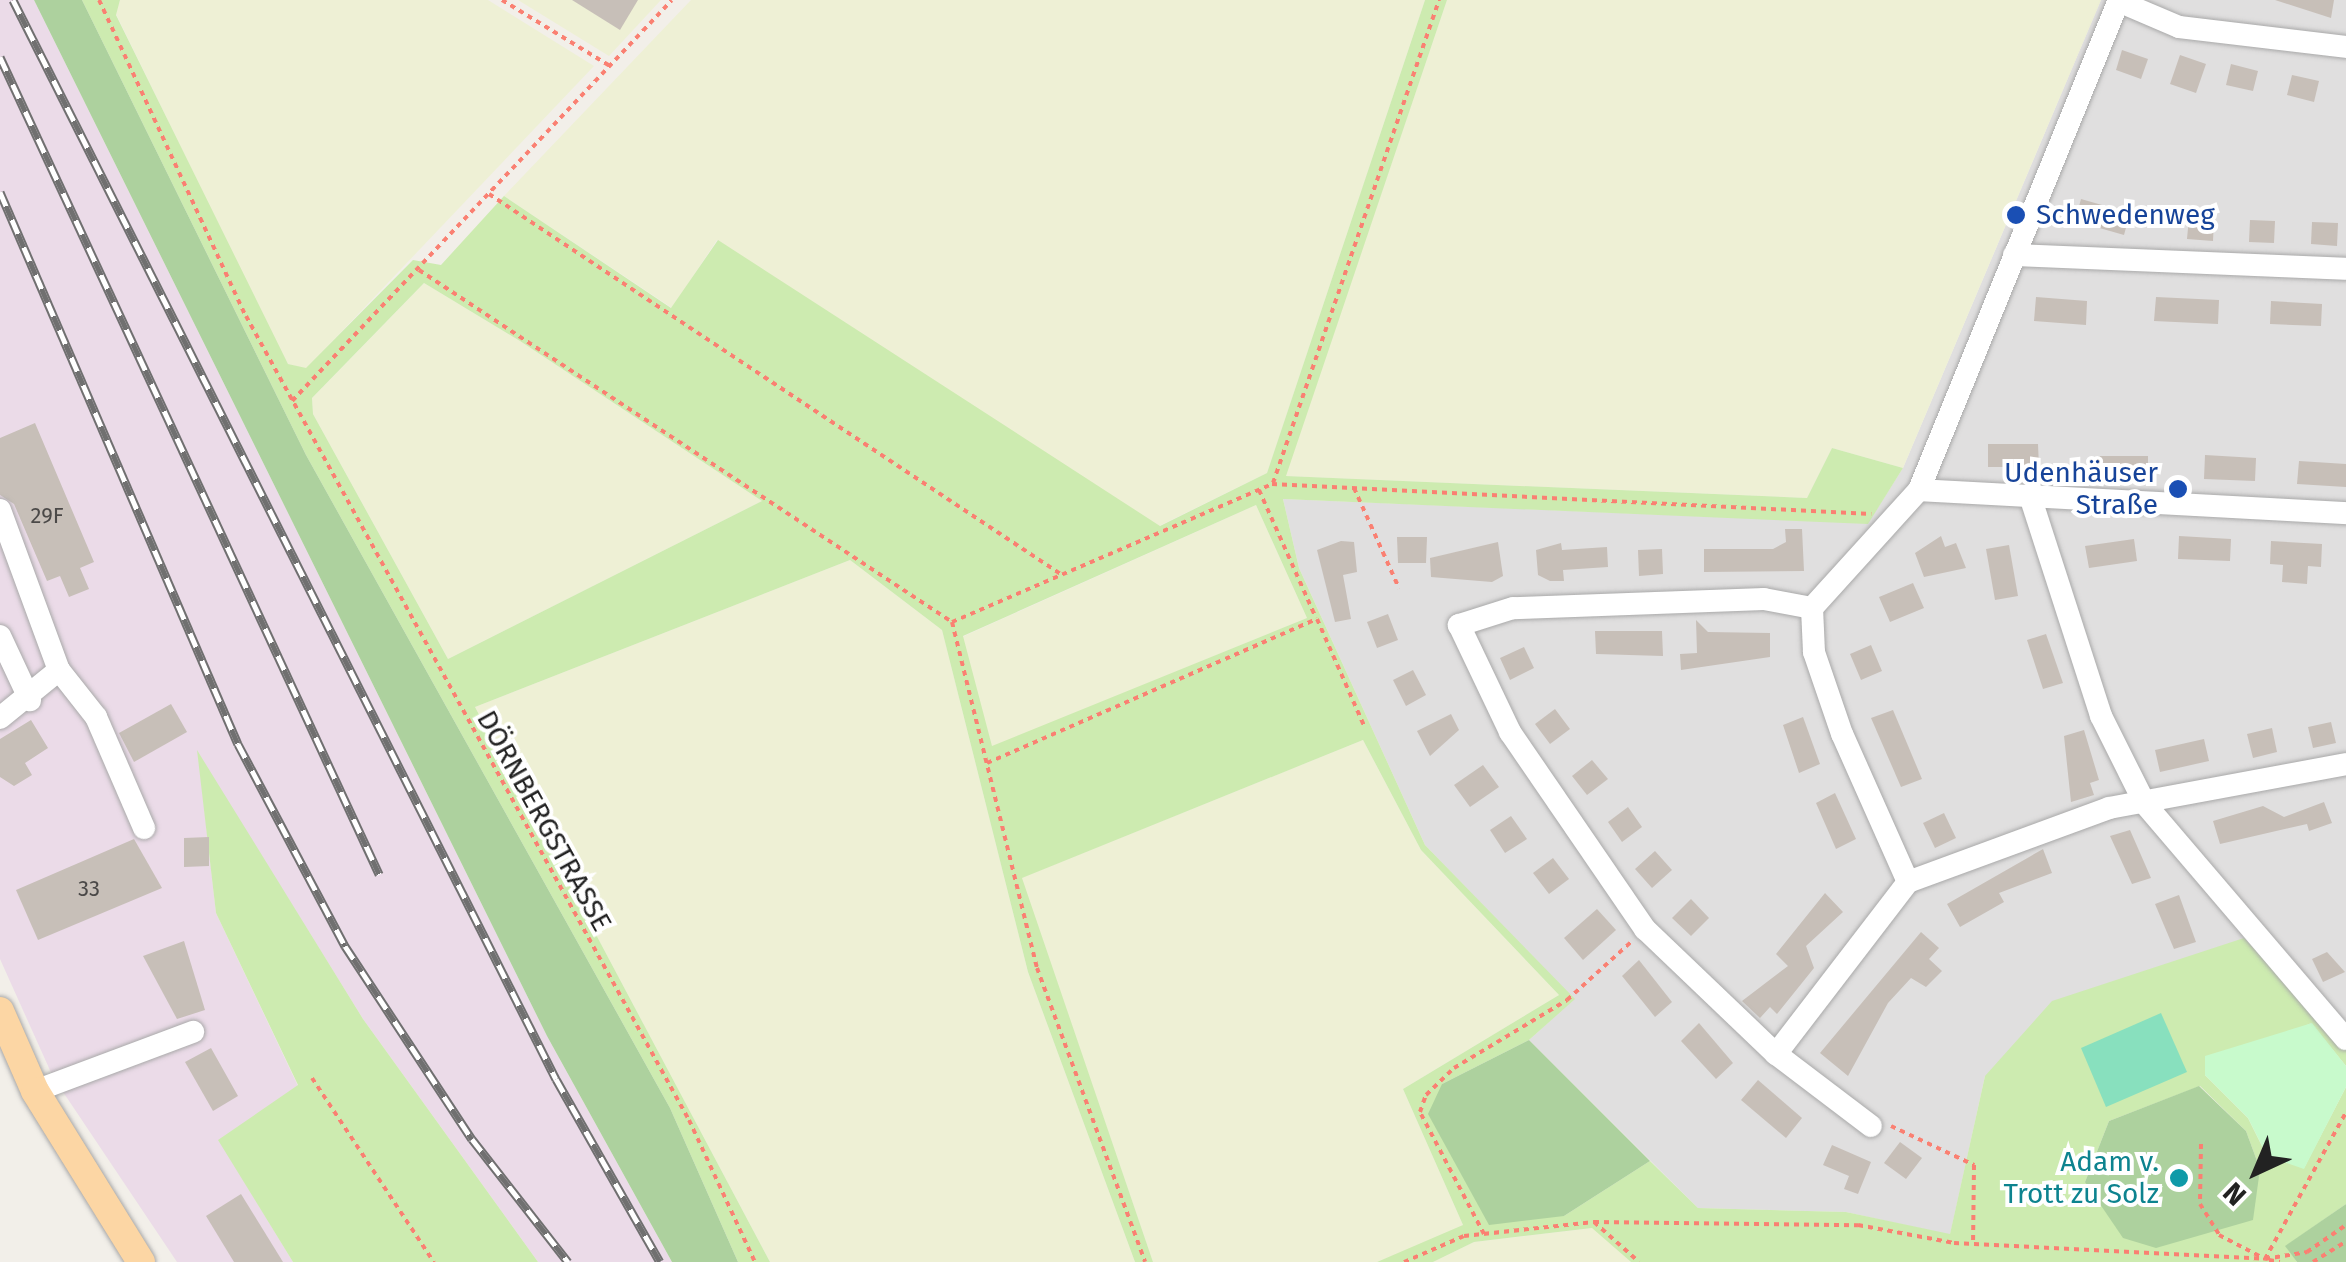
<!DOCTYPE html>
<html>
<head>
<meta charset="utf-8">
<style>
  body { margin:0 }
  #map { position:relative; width:2346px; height:1262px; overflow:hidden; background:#f2efe9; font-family:"Fira Sans",sans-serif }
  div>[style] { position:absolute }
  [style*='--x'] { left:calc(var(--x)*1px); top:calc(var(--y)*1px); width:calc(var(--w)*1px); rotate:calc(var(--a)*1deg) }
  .residential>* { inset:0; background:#e0dfdf }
  .industrial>* { inset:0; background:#ebdbe8 }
  .farmland>* { inset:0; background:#eef0d5 }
  .grass>* { inset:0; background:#cdebb0 }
  .forest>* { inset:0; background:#add19e }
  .park>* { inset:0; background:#c8facc }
  .pitch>* { inset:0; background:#88e0be }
  .building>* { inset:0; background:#c7bfb8 }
  .path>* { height:4px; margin-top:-2px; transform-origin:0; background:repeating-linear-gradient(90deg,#fa8072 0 5px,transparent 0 10px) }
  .roads { filter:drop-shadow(0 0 2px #a9a9a9) drop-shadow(0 0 2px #a9a9a9) }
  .minor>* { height:22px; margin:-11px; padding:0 11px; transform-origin:11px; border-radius:11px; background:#fff }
  .major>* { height:28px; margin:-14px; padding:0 14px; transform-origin:14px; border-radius:14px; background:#fcd6a4 }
  .rail>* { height:9px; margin-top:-4.5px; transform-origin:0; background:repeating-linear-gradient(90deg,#fff 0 15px,#707070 0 30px); box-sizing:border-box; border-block:2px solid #707070 }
  .dots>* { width:28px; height:28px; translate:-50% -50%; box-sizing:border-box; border:5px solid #fff; border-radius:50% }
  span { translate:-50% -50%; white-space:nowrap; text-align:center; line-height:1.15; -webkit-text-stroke:8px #fff; paint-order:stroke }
  .number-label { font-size:22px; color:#4b4948 }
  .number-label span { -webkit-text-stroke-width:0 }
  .transit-label { font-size:28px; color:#164399 }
  .left { translate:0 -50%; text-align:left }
  .right { translate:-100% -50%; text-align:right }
  .street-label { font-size:28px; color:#222 }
  .culture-label { font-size:28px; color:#0d838f }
  .north { position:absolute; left:2206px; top:1122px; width:100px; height:100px; -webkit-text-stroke:8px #fff; paint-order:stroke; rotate:224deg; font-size:28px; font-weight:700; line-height:40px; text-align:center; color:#222 }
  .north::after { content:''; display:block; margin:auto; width:35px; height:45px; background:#222; clip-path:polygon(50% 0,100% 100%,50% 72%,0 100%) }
</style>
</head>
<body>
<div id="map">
  <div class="residential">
    <i style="clip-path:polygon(2101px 0,2346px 0,2346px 1048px,1985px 1076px,1950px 1235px,1846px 1212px,1698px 1208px,1529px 1040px,1574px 999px,1425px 845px,1299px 568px,1283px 499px,1868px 523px,1903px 468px)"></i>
  </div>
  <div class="industrial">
    <i style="clip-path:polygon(0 0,34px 0,547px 1036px,672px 1262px,538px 1262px,363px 1019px,198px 753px,216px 913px,298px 1086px,219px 1140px,293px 1262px,177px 1262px,53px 1077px,0 959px)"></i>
  </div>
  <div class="farmland">
    <i style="clip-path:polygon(120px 0,488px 0,594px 66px,306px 369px,288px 364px,276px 342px,116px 14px)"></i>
    <i style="clip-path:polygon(518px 0,661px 0,609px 56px)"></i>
    <i style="clip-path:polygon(691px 0,1425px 0,1267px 473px,1159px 526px,717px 240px,672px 308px,504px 196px)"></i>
    <i style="clip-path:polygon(1447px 0,2101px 0,1903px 468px,1832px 448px,1807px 498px,1285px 476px)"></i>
    <i style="clip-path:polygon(424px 283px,520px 341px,762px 501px,448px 659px,313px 414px,312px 398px)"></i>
    <i style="clip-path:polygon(1256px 505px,1307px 618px,992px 747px,962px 637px)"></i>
    <i style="clip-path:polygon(850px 560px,942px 630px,1028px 972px,1135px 1262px,770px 1262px,475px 707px)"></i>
    <i style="clip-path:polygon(1363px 740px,1421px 850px,1559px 995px,1403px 1089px,1463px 1225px,1458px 1230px,1377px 1262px,1153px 1262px,1021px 878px)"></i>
    <i style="clip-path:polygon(1593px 1228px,1631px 1262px,1433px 1262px,1474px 1242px)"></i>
  </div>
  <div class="grass">
    <i style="clip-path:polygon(evenodd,82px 0,120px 0,116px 15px,288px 364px,306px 368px,413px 260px,441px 265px,504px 196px,671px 308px,718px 240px,1160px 526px,1267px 473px,1425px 0,1447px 0,1286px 476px,1807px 498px,1832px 448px,1903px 468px,1868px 524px,1283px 499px,1299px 568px,1425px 845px,1575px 999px,1529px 1040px,1442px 1084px,1564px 1216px,1650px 1161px,1698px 1208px,1846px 1212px,1950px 1234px,1985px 1076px,2052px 1001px,2244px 938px,2346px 1048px,2346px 1066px,2311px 1023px,2205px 1075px,2248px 1118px,2267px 1156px,2304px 1168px,2346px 1087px,2346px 1204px,2286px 1246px,2297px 1262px,1631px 1262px,1592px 1228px,1474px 1242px,1433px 1262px,1377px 1262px,1463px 1225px,1403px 1089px,1559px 995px,1421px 850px,1363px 740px,1022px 878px,1153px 1262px,1135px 1262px,1028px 972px,942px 630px,850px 560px,475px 707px,770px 1262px,738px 1262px,670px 1108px,306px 455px,82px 0,424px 283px,520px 341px,762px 501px,448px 659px,313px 414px,312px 398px,424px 283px,82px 0,1256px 505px,1307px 618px,992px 746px,963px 636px,1256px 505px,82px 0,2200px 1086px,2246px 1131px,2260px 1169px,2085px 1182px,2109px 1121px,2200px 1086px)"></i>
    <i style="clip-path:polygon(197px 750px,363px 1019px,538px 1262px,293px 1262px,218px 1140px,298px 1085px,216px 913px)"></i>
  </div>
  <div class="forest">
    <i style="clip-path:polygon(34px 0,82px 0,306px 455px,670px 1108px,738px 1262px,672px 1262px,547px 1036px)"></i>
    <i style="clip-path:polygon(1529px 1040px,1650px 1161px,1564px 1216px,1489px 1225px,1428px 1114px,1442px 1084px)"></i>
    <i style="clip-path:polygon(2199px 1086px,2246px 1131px,2260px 1169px,2253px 1220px,2156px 1248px,2123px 1238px,2085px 1182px,2109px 1121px)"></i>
    <i style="clip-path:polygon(2346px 1204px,2346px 1262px,2297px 1262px,2285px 1246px)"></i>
  </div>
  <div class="park">
    <i style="clip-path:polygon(2312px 1023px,2346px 1066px,2346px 1087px,2304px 1169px,2267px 1156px,2248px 1118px,2205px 1075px,2205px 1056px)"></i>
  </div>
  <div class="pitch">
    <i style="clip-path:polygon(2161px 1013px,2187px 1072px,2106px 1107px,2081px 1048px)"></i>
  </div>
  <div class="building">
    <i style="clip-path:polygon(572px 0,638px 0,620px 30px)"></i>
    <i style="clip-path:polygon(2275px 0,2334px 0,2331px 18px)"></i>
    <i style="clip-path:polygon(2122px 50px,2148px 59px,2141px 79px,2116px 70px)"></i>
    <i style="clip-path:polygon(2180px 55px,2206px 64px,2196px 93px,2170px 84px)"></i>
    <i style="clip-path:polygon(2231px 64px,2258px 71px,2253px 91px,2226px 85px)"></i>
    <i style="clip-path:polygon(2292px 75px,2319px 81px,2314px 102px,2287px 95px)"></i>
    <i style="clip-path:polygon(2081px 199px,2130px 213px,2124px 235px,2075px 221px)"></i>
    <i style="clip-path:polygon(2189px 217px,2214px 219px,2213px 241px,2187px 239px)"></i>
    <i style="clip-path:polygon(2250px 220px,2275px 221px,2274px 243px,2249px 242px)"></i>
    <i style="clip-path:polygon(2312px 222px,2338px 223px,2337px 246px,2311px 244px)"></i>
    <i style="clip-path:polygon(2036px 297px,2087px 301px,2086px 325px,2034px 321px)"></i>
    <i style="clip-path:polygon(2156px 297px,2219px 300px,2218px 324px,2154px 321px)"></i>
    <i style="clip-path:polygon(2271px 301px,2322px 304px,2321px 326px,2270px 324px)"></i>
    <i style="clip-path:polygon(35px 423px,94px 562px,80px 568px,89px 589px,69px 597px,60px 576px,47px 581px,14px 504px,0 495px,0 438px)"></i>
    <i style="clip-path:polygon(1988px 444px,2038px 444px,2039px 467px,1988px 467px)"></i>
    <i style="clip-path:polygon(2205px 455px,2256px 458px,2255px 481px,2204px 479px)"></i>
    <i style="clip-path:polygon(2097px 456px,2148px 456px,2148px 479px,2097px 479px)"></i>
    <i style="clip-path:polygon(2299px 461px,2346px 464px,2346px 487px,2297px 484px)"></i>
    <i style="clip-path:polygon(1785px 529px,1802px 529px,1804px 571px,1704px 572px,1704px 549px,1773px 549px,1786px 542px)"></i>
    <i style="clip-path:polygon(1941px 536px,1945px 547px,1956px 543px,1966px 568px,1924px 577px,1915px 553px)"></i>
    <i style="clip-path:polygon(2179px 536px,2231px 539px,2230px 561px,2178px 559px)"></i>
    <i style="clip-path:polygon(1397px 537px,1427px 537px,1426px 563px,1398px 563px)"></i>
    <i style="clip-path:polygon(2134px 539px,2137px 561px,2089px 568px,2085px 546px)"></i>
    <i style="clip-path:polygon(1341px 541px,1354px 542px,1357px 572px,1343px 575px,1351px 619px,1335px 622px,1317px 550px)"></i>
    <i style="clip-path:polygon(2271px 541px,2322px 544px,2321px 567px,2308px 566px,2307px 584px,2282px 582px,2283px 565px,2270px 564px)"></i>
    <i style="clip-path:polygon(1498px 542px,1503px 576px,1492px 582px,1431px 577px,1430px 558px)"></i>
    <i style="clip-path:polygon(1561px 543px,1562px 550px,1607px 547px,1608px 567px,1563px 570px,1564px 581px,1550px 581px,1538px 575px,1536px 550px)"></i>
    <i style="clip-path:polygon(2009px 545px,2018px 596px,1995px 600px,1986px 549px)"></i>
    <i style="clip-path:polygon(1662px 549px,1663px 574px,1639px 576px,1638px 550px)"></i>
    <i style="clip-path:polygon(1913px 583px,1924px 608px,1890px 622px,1879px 597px)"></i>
    <i style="clip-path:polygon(1388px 614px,1398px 640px,1377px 648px,1367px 622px)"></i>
    <i style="clip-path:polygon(1696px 620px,1708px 632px,1770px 633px,1770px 657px,1681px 670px,1680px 654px,1697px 653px)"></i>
    <i style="clip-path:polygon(1595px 631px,1662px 631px,1663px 656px,1596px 654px)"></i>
    <i style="clip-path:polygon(2046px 634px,2063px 683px,2043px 689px,2027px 640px)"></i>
    <i style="clip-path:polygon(1871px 645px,1882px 671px,1861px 680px,1850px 654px)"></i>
    <i style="clip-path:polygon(1524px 647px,1534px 668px,1510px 680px,1500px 658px)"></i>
    <i style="clip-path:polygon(1413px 670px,1426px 695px,1406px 706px,1393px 680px)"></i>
    <i style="clip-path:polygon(171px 704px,187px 732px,134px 762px,119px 733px)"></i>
    <i style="clip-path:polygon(1555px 709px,1570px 729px,1550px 744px,1535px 724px)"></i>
    <i style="clip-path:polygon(1893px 710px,1922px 779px,1901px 787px,1871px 718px)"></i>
    <i style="clip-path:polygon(1451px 714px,1459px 730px,1430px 756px,1417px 731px)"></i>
    <i style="clip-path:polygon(1803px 717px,1820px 764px,1799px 773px,1783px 725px)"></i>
    <i style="clip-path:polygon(31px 720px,48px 748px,25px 763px,32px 775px,14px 786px,0 777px,0 739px)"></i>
    <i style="clip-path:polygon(2331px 722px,2336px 743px,2313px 748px,2308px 727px)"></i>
    <i style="clip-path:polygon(2272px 728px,2277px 752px,2253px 758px,2247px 734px)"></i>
    <i style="clip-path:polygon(2084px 730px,2099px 780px,2090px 783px,2094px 795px,2071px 802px,2064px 736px)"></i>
    <i style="clip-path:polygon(2204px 739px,2209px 761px,2160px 772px,2155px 750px)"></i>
    <i style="clip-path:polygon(1592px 760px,1608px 779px,1587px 795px,1572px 776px)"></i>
    <i style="clip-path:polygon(1483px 765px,1499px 787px,1470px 807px,1454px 785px)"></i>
    <i style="clip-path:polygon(1835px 793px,1856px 839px,1836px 849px,1816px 803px)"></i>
    <i style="clip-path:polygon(2324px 802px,2332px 823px,2309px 831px,2307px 824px,2220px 844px,2213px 821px,2263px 806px,2284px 817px)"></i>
    <i style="clip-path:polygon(1628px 807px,1642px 827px,1622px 842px,1608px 822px)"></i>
    <i style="clip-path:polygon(1944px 813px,1956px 838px,1935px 848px,1923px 823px)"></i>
    <i style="clip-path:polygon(1511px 816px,1527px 839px,1505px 853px,1490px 830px)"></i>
    <i style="clip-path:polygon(2130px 830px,2151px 878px,2132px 884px,2110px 836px)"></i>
    <i style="clip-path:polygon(209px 837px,209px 866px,184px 867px,184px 838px)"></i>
    <i style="clip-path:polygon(134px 839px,162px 888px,38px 940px,16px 890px)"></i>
    <i style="clip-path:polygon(2043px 849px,2052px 873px,1999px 893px,2004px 902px,1960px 927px,1947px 904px)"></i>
    <i style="clip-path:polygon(1655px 851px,1672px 870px,1652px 888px,1635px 869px)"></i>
    <i style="clip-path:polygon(1553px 858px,1569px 879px,1549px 894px,1533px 873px)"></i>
    <i style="clip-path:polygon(1825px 893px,1843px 912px,1806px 946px,1814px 968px,1777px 1014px,1770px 1007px,1760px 1018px,1742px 1001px,1788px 966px,1776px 954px)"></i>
    <i style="clip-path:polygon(2179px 895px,2196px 942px,2174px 949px,2155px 904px)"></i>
    <i style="clip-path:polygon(1691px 899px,1709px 918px,1691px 936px,1672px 918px)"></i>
    <i style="clip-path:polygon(1597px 909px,1616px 930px,1583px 960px,1564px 938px)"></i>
    <i style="clip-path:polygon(1921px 932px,1939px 948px,1929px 959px,1942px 971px,1926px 987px,1911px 978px,1888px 1003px,1848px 1076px,1820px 1053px)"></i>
    <i style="clip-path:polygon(184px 941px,205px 1010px,177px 1019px,143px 956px)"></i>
    <i style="clip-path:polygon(2327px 952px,2345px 972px,2323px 982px,2312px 959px)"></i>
    <i style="clip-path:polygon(1639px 960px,1672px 1002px,1655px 1017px,1622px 976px)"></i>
    <i style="clip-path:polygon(1699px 1023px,1733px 1063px,1716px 1079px,1681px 1041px)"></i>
    <i style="clip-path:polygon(211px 1048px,238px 1096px,213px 1111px,185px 1062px)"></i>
    <i style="clip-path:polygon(1758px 1080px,1802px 1118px,1786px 1138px,1741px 1100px)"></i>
    <i style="clip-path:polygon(1900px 1142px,1922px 1158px,1906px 1179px,1884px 1163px)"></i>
    <i style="clip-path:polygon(1832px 1145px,1871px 1162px,1858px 1194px,1844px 1189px,1849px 1176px,1823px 1165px)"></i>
    <i style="clip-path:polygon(241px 1194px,283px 1262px,234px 1262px,206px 1216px)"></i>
  </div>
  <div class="path">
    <i style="--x:99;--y:0;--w:349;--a:65.1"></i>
    <i style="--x:246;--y:316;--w:918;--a:61.15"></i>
    <i style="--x:689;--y:1120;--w:157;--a:65.1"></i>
    <i style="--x:502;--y:0;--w:127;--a:31.4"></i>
    <i style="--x:489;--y:194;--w:688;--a:33.62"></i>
    <i style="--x:419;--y:270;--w:639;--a:33.44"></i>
    <i style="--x:952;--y:622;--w:348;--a:-23.3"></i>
    <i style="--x:1272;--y:484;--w:600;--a:2.87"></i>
    <i style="--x:292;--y:401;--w:552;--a:-46.54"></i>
    <i style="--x:1273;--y:483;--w:511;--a:-71.03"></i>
    <i style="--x:1354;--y:488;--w:110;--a:65.8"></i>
    <i style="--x:1259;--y:490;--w:140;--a:66"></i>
    <i style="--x:952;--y:622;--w:356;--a:76.2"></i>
    <i style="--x:1037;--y:968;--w:313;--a:69.8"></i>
    <i style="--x:987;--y:763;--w:360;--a:-23.6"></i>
    <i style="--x:1317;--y:619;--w:119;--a:66.2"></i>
    <i style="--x:312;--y:1078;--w:221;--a:56.5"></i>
    <i style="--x:1891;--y:1126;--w:92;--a:25.2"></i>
    <i style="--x:1974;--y:1165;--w:78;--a:90.7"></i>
    <i style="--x:2201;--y:1144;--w:60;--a:91"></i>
    <i style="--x:2200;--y:1204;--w:36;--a:58"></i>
    <i style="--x:2219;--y:1235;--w:52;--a:27.6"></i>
    <i style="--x:2265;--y:1259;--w:168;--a:-61.1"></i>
    <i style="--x:1594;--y:1222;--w:60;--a:41.6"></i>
    <i style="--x:1484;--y:1234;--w:138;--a:-117.7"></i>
    <i style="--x:1420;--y:1112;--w:18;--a:-71"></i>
    <i style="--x:1426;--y:1095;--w:39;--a:-44"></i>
    <i style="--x:1454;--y:1068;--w:132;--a:-31"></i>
    <i style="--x:1567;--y:1000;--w:88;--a:-42.2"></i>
    <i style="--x:2269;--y:1260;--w:11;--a:10"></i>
    <i style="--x:1404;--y:1262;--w:65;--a:-23.4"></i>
    <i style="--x:1464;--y:1236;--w:131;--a:-6.1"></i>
    <i style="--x:1594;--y:1222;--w:264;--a:0.7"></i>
    <i style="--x:1858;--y:1225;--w:98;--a:10.6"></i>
    <i style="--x:1954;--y:1243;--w:311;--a:2.9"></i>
    <i style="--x:2265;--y:1259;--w:43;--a:-9.5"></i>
    <i style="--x:2307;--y:1252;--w:47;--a:-34.7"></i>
    <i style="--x:2313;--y:1262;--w:39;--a:-32"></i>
  </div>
  <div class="roads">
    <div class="minor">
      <i style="--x:2118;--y:1;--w:66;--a:23.1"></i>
      <i style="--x:2179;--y:27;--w:168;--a:6.8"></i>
      <i style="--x:2014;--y:255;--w:332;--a:2.4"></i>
      <i style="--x:1919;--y:490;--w:428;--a:3.1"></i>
      <i style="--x:2031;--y:499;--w:228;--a:72.1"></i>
      <i style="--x:2101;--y:716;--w:98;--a:63.4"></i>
      <i style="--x:2145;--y:804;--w:309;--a:49.5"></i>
      <i style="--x:0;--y:510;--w:171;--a:69.8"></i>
      <i style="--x:59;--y:670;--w:76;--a:140.9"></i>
      <i style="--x:1812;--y:608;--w:49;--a:-169.4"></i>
      <i style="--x:1764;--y:599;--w:251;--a:177.9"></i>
      <i style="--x:1513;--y:608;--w:57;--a:162.5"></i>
      <i style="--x:1459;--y:625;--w:119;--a:64.5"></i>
      <i style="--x:1510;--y:732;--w:239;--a:55.6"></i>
      <i style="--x:1645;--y:929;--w:181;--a:43.7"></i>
      <i style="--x:1776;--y:1054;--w:119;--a:37.2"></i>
      <i style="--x:0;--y:636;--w:71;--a:64.9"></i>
      <i style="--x:59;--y:670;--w:60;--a:51.8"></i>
      <i style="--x:96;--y:717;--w:121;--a:66.6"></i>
      <i style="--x:1908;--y:882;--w:162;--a:-114"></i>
      <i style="--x:1842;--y:734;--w:87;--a:-108.9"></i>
      <i style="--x:1814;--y:652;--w:44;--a:-92.6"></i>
      <i style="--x:1812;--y:608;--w:159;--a:-47.8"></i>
      <i style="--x:1919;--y:490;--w:529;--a:-67.8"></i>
      <i style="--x:1908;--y:882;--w:214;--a:-20.2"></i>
      <i style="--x:2109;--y:808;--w:241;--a:-10.5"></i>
      <i style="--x:1776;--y:1054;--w:217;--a:-52.5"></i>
      <i style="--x:35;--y:1091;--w:169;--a:-20.5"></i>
    </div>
    <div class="major">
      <i style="--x:0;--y:1011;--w:87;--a:66.4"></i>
      <i style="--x:35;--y:1091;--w:201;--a:58.2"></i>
    </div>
  </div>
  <div class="rail">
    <i style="--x:13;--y:0;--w:1208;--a:63.29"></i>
    <i style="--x:556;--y:1079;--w:210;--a:60.4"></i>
    <i style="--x:0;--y:57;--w:901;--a:65.11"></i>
    <i style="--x:0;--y:192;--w:601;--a:66.68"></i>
    <i style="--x:238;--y:744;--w:229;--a:62.1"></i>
    <i style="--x:345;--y:946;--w:231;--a:56.7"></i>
    <i style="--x:472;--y:1139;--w:156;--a:52"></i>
  </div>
  <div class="dots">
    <i style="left:2016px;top:215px;background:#1a4fb4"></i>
    <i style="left:2178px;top:489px;background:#1a4fb4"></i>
    <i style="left:2179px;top:1178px;background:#0f9aa8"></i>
  </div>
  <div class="number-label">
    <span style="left:47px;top:516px">29F</span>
    <span style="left:89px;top:889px">33</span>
  </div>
  <div class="transit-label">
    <span class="left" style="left:2036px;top:215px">Schwedenweg</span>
    <span class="right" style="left:2158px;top:489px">Udenhäuser<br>Straße</span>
  </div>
  <div class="street-label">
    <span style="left:544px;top:821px;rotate:61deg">DÖRNBERGSTRASSE</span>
  </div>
  <div class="culture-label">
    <span class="right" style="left:2159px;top:1178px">Adam v.<br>Trott zu Solz</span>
  </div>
  <div class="north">N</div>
</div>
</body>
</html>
